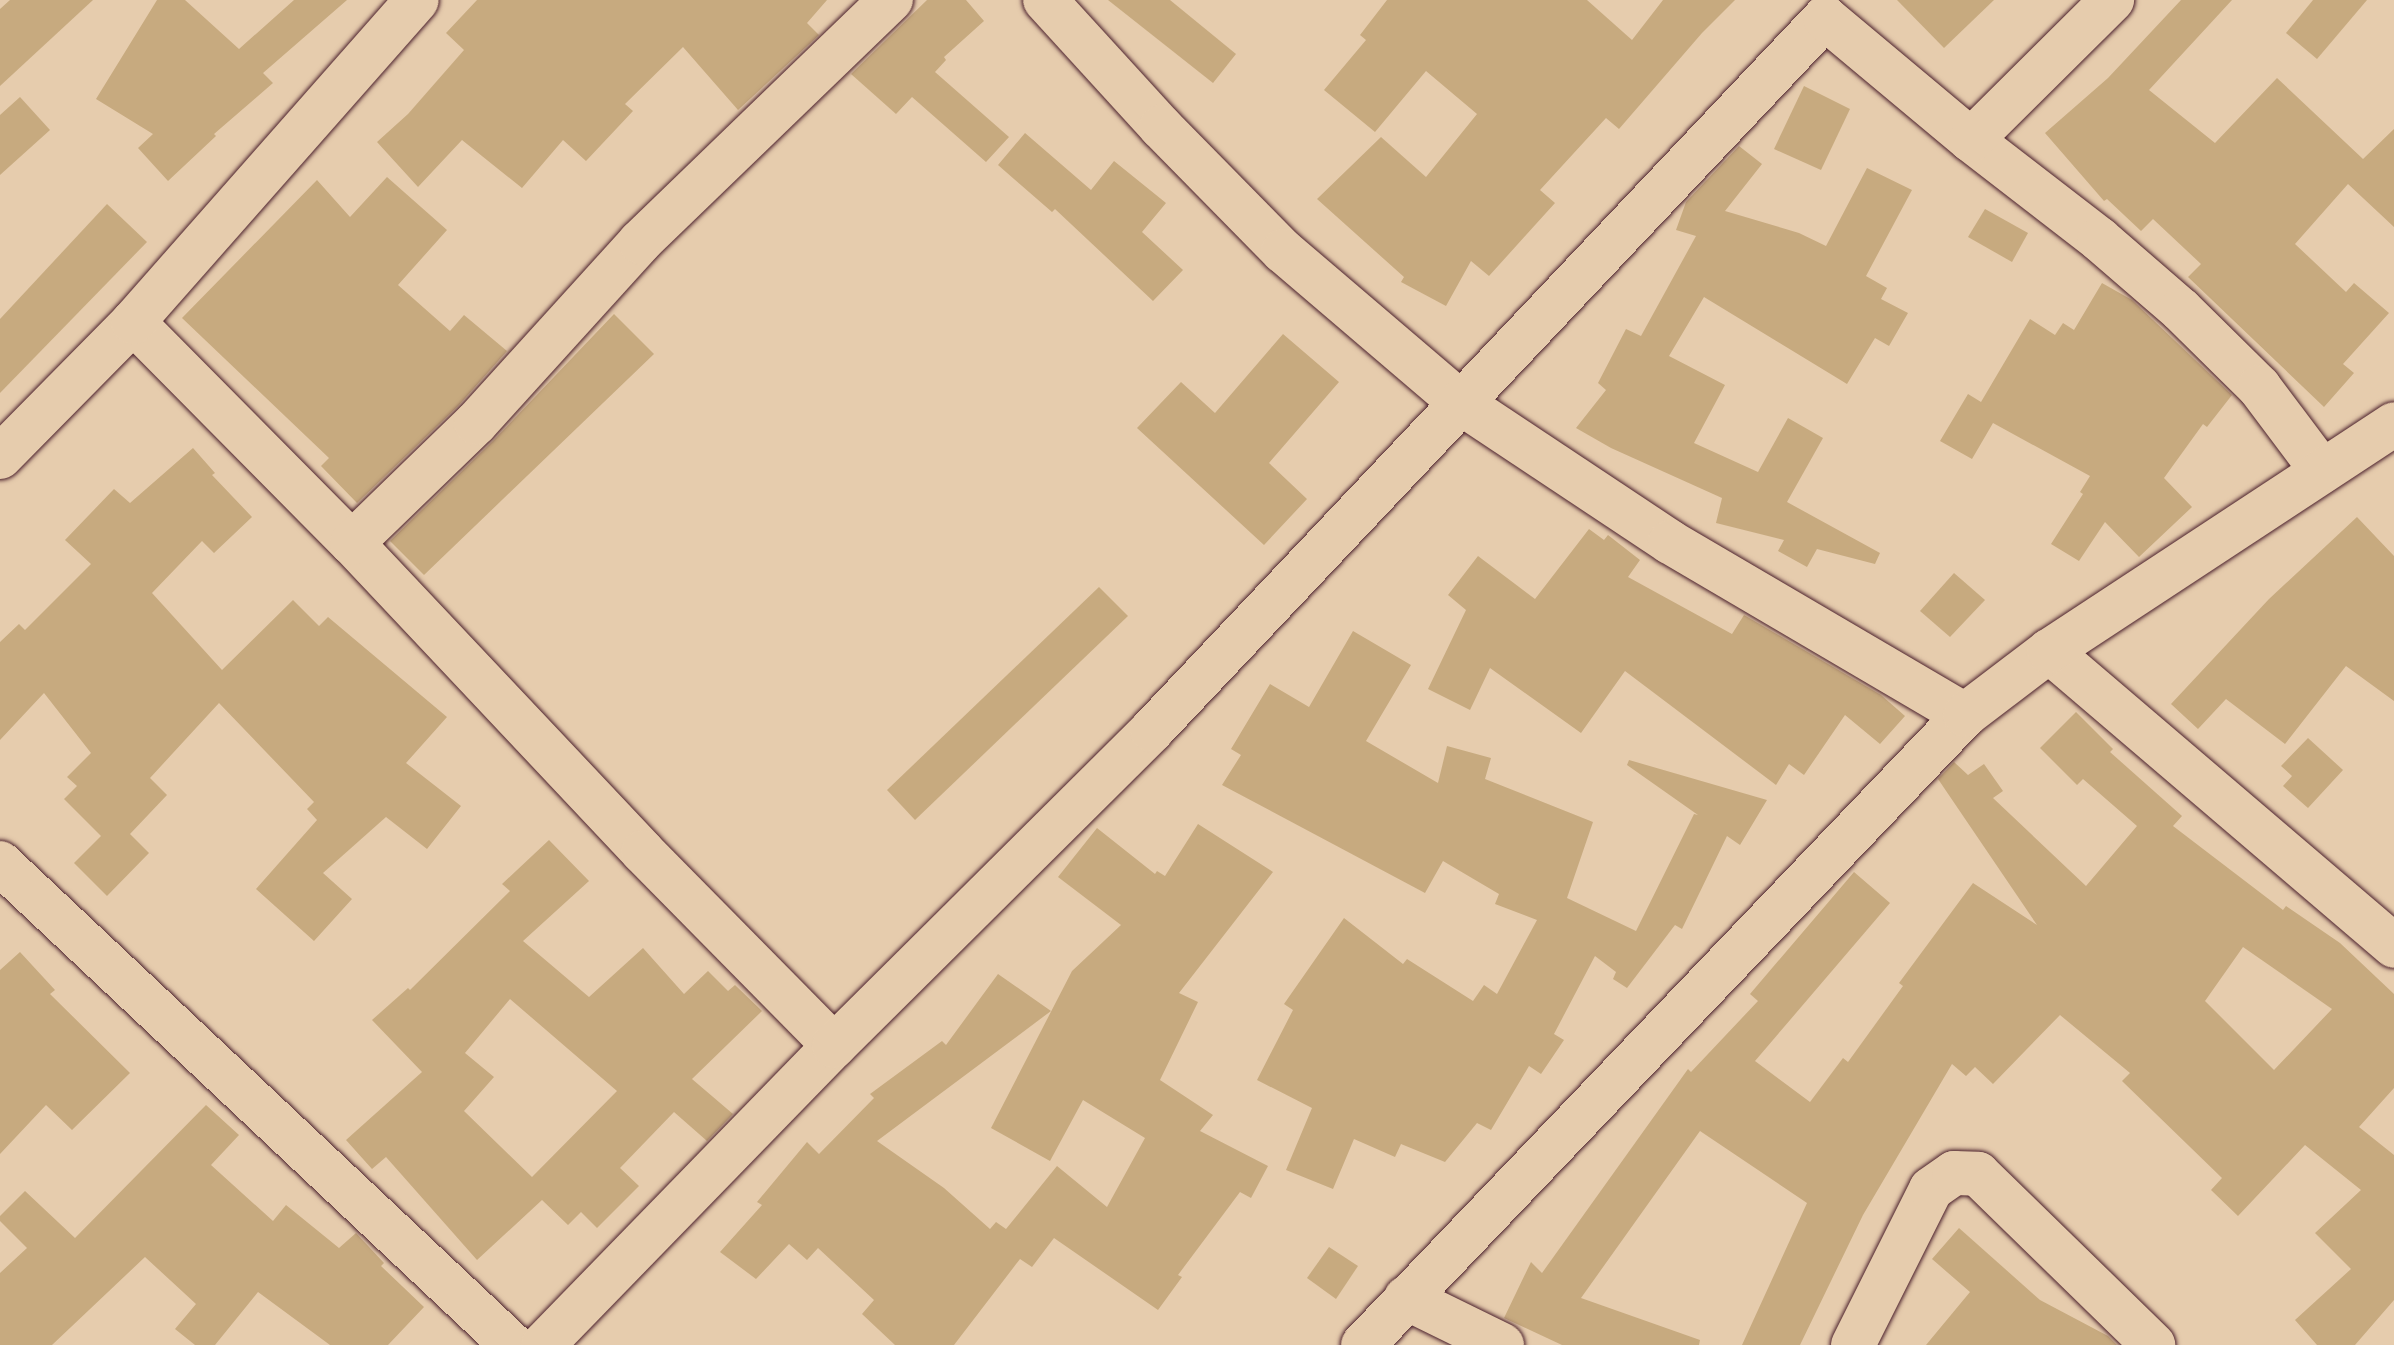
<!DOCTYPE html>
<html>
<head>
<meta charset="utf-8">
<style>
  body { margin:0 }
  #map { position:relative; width:2394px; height:1345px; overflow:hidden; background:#e6ccad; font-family:Mali,sans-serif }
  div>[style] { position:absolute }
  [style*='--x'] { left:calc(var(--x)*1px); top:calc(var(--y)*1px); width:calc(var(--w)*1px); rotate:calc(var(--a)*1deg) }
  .building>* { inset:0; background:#c7aa7f }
  .roads { filter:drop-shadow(0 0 2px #4a1f2b) drop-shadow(0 0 2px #4a1f2b) }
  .street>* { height:44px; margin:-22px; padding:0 22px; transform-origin:22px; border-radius:22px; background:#e6ccad }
  .secondary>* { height:44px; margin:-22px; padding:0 22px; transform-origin:22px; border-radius:22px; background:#e6ccad }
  span { translate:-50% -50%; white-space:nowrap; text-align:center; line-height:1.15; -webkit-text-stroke:6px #e6ccad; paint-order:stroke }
</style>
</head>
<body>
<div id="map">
  <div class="building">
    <i style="clip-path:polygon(10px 0,93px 0,0 86px,0 9px)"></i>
    <i style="clip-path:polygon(157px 0,185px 0,239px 49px,294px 0,347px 0,263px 73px,273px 83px,214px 134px,216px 136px,168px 181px,138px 148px,153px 134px,96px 99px)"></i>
    <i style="clip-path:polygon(477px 0,827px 0,807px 23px,819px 35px,738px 110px,683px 47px,625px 104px,633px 111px,586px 161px,563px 140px,522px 188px,462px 140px,418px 187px,377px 142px,408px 114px,464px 50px,446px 33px)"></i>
    <i style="clip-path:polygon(927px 0,966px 0,984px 21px,944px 57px,946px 60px,935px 72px,1009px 137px,986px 162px,912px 97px,896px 114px,851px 74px)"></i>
    <i style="clip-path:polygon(1108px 0,1170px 0,1236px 54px,1213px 83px)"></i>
    <i style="clip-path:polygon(1387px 0,1587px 0,1632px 40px,1663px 0,1735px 0,1702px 33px,1619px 129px,1606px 118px,1540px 190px,1555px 203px,1489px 276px,1471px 261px,1446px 306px,1401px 282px,1404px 277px,1317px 199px,1381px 137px,1426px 177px,1477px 114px,1426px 71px,1375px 132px,1324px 90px,1366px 40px,1360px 35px)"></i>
    <i style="clip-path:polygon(1897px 0,1994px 0,1944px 48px)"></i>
    <i style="clip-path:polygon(2181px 0,2232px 0,2149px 90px,2215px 143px,2277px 78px,2363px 159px,2394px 129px,2394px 227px,2348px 184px,2295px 244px,2346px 292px,2354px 283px,2389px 313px,2343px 364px,2354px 373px,2324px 407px,2188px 277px,2201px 264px,2153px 219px,2141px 231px,2107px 199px,2104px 201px,2045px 133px,2108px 78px)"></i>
    <i style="clip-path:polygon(2313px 0,2367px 0,2317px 59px,2286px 33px)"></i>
    <i style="clip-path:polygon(1804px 86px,1850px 109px,1821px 170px,1774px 149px)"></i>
    <i style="clip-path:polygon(20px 97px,50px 130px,0 175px,0 115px)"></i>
    <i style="clip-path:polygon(1025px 133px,1091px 190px,1114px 161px,1166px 203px,1142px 232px,1183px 270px,1153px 301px,1055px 209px,1052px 212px,998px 165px)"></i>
    <i style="clip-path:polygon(1739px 146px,1762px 164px,1725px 211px,1799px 233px,1826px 246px,1867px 168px,1912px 190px,1866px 276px,1887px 288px,1881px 299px,1908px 313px,1889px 346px,1875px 338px,1847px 384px,1704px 297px,1669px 356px,1725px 385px,1694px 443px,1758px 472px,1788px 418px,1823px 438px,1787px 502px,1880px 553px,1875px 564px,1817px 549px,1807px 567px,1778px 551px,1784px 540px,1716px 523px,1722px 498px,1611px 448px,1576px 428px,1606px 390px,1598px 383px,1626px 329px,1641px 336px,1696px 236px,1676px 230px,1686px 202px)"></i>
    <i style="clip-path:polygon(387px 177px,447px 230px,398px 285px,450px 331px,464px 315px,507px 351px,458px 406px,357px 503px,321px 466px,329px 458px,182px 318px,317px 180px,350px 217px)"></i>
    <i style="clip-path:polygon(107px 204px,147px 242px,0 393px,0 319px)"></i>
    <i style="clip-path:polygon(1985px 209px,2028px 233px,2012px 262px,1968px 237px)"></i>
    <i style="clip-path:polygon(2102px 283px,2132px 300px,2232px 395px,2207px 427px,2203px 424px,2164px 478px,2192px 507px,2139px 557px,2105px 522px,2079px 561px,2051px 544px,2083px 494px,2080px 492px,2090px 476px,1993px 423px,1972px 459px,1940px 441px,1968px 394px,1981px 402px,2030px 319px,2055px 335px,2063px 323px,2074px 330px)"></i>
    <i style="clip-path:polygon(614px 314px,654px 354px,424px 575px,390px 541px,493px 441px)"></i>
    <i style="clip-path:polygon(1283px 334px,1339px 382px,1269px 463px,1307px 499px,1264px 545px,1137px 428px,1181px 382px,1215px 413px)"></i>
    <i style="clip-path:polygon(193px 448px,215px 473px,212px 475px,252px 517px,214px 553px,202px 541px,152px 593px,222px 670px,293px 600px,319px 626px,328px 617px,447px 717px,406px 763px,461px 806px,427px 849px,386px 817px,323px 873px,352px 899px,314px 941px,256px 889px,317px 820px,307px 809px,314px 802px,219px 703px,150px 778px,167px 795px,130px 834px,149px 853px,107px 896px,74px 863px,101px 836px,64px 799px,77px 786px,67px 777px,91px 753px,44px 693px,0 740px,0 642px,19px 624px,25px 630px,91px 564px,65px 540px,114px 489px,130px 503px)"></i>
    <i style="clip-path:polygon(2357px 517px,2394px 556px,2394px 701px,2346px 666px,2285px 744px,2226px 699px,2198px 729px,2171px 704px,2269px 599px)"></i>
    <i style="clip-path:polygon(1589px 529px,1604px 540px,1608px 535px,1640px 560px,1628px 577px,1732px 634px,1744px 615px,1881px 695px,1905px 716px,1880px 744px,1845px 715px,1804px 775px,1789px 764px,1776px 785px,1625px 671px,1581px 733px,1490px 668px,1470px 710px,1428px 689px,1466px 610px,1448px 595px,1478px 556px,1535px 599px)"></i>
    <i style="clip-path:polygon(1954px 573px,1985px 600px,1950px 637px,1920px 611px)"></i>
    <i style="clip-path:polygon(1099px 587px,1128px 616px,915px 820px,887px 790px)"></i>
    <i style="clip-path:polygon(1353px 631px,1411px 665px,1366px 741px,1438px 783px,1447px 746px,1491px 758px,1485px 779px,1593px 822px,1567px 898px,1636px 931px,1694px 814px,1698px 815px,1627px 765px,1629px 760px,1767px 800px,1740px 845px,1727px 836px,1682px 929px,1675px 925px,1627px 988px,1613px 979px,1616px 972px,1595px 956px,1554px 1034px,1564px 1040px,1541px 1074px,1529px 1066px,1491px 1130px,1477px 1123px,1445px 1162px,1401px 1144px,1395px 1157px,1354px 1139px,1333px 1189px,1286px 1170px,1312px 1108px,1257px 1080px,1293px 1010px,1284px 1004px,1344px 918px,1403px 964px,1407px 959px,1473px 1001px,1484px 985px,1497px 994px,1537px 920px,1495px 904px,1499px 894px,1443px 861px,1425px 893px,1222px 785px,1241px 755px,1231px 749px,1270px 684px,1309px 707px)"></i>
    <i style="clip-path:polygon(evenodd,2076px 712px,2113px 749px,2110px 752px,2182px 816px,2173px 826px,2283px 910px,2286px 906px,2340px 943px,2394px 994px,2394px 1088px,2359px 1127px,2394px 1155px,2394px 1300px,2355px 1345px,2317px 1345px,2295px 1320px,2351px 1269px,2315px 1233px,2361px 1190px,2305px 1145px,2238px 1216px,2211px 1190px,2222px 1178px,2122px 1081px,2130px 1073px,2060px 1015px,1993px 1084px,1975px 1067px,1966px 1076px,1952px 1064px,1863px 1215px,1800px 1345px,1742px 1345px,1807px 1203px,1700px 1131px,1581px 1298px,1700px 1340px,1699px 1345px,1562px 1345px,1504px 1318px,1531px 1262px,1542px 1273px,1688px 1069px,1691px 1072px,1758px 1001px,1750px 994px,1854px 872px,1890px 903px,1755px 1061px,1810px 1102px,1843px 1058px,1848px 1062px,1903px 986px,1899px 983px,1973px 883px,2037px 925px,1938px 779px,1954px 762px,1968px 775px,1984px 764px,2003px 791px,1993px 798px,2086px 886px,2137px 826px,2083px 779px,2077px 785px,2040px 748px,2076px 712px,2243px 947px,2332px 1009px,2274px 1070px,2205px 1001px,2243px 947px)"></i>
    <i style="clip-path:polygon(2308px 738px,2343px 770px,2308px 808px,2283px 786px,2292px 776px,2281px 766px)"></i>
    <i style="clip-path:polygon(1198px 824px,1273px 872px,1179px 993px,1198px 1002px,1160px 1080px,1213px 1115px,1200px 1131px,1268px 1166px,1251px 1198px,1240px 1192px,1178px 1275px,1182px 1277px,1158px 1310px,1054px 1238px,1032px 1267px,1020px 1259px,954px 1345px,895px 1345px,862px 1314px,874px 1300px,818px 1248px,807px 1260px,789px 1244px,756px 1279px,720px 1252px,762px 1205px,757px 1202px,807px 1142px,819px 1154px,874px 1098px,870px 1094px,942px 1041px,946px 1045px,998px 974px,1051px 1011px,877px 1141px,944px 1188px,990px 1229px,996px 1222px,1006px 1229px,1057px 1166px,1107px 1207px,1145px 1138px,1083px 1100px,1050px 1161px,991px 1128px,1072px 971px,1121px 925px,1058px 877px,1097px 828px,1155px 874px,1157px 871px,1165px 876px)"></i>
    <i style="clip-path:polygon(evenodd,549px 840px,589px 881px,523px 941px,589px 997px,643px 948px,684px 994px,708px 971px,728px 991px,735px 985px,762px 1011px,692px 1079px,733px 1114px,707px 1141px,674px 1112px,620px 1168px,639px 1186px,597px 1228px,581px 1212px,568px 1225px,542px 1200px,477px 1260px,386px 1157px,372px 1169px,346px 1140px,422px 1072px,372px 1020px,408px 988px,410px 990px,510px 891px,502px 884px,549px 840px,510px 999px,617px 1091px,532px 1177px,464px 1111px,494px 1077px,465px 1053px,510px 999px)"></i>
    <i style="clip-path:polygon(20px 952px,55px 990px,50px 994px,130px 1073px,72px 1130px,46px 1105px,0 1154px,0 970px)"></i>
    <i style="clip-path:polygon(206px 1105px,239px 1135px,211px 1165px,273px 1221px,286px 1205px,339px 1248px,356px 1233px,384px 1263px,381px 1266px,424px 1307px,388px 1345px,330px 1345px,258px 1292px,215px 1345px,195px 1345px,175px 1329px,196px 1304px,145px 1257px,52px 1345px,0 1345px,0 1273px,27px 1248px,0 1221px,0 1216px,25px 1191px,75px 1238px)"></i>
    <i style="clip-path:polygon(1959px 1228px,2040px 1300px,2108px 1336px,2117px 1345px,1926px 1345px,1970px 1292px,1932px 1259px)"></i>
    <i style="clip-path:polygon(1329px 1247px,1358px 1266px,1336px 1299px,1307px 1278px)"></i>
  </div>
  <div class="roads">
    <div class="street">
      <i style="--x:1045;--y:0;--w:172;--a:47.6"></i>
      <i style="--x:1161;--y:127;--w:174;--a:45.5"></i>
      <i style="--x:1283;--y:251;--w:234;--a:40.5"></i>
      <i style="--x:1461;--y:403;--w:251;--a:33.6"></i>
      <i style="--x:1670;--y:542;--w:342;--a:30.4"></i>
      <i style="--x:1971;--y:140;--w:162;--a:37.7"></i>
      <i style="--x:2099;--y:239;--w:108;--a:40.9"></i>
      <i style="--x:2181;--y:310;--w:110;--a:44.6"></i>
      <i style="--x:2259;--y:387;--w:105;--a:53.1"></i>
      <i style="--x:133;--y:322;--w:311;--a:45.3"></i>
      <i style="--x:352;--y:543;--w:424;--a:46.7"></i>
      <i style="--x:643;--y:852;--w:272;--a:45.4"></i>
      <i style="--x:0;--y:457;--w:190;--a:-45.4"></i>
      <i style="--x:133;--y:322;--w:429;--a:-48.6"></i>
      <i style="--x:352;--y:543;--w:173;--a:-44.1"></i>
      <i style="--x:476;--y:423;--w:244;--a:-47.8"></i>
      <i style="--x:640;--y:242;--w:349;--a:-44"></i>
      <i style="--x:2049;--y:651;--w:454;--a:40.5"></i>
      <i style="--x:0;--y:863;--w:703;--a:43.27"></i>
      <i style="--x:1406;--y:1298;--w:107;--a:26.1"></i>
      <i style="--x:543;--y:1345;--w:417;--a:-45.8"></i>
      <i style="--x:834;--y:1046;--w:448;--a:-44.8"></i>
      <i style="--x:1152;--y:730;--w:980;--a:-46.61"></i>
      <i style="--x:1825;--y:18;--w:190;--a:39.9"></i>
      <i style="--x:1971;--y:140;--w:199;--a:-44.8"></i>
      <i style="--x:1853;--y:1345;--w:174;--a:-63.4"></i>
      <i style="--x:1931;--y:1189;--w:28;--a:-35"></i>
      <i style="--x:1954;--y:1173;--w:24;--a:2"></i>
      <i style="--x:1978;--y:1174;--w:245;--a:44.3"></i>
    </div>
    <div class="secondary">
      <i style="--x:1363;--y:1345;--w:871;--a:-46.3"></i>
      <i style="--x:1965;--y:715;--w:106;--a:-37.3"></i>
      <i style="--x:2049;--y:651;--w:413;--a:-33.3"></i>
    </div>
  </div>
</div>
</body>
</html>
